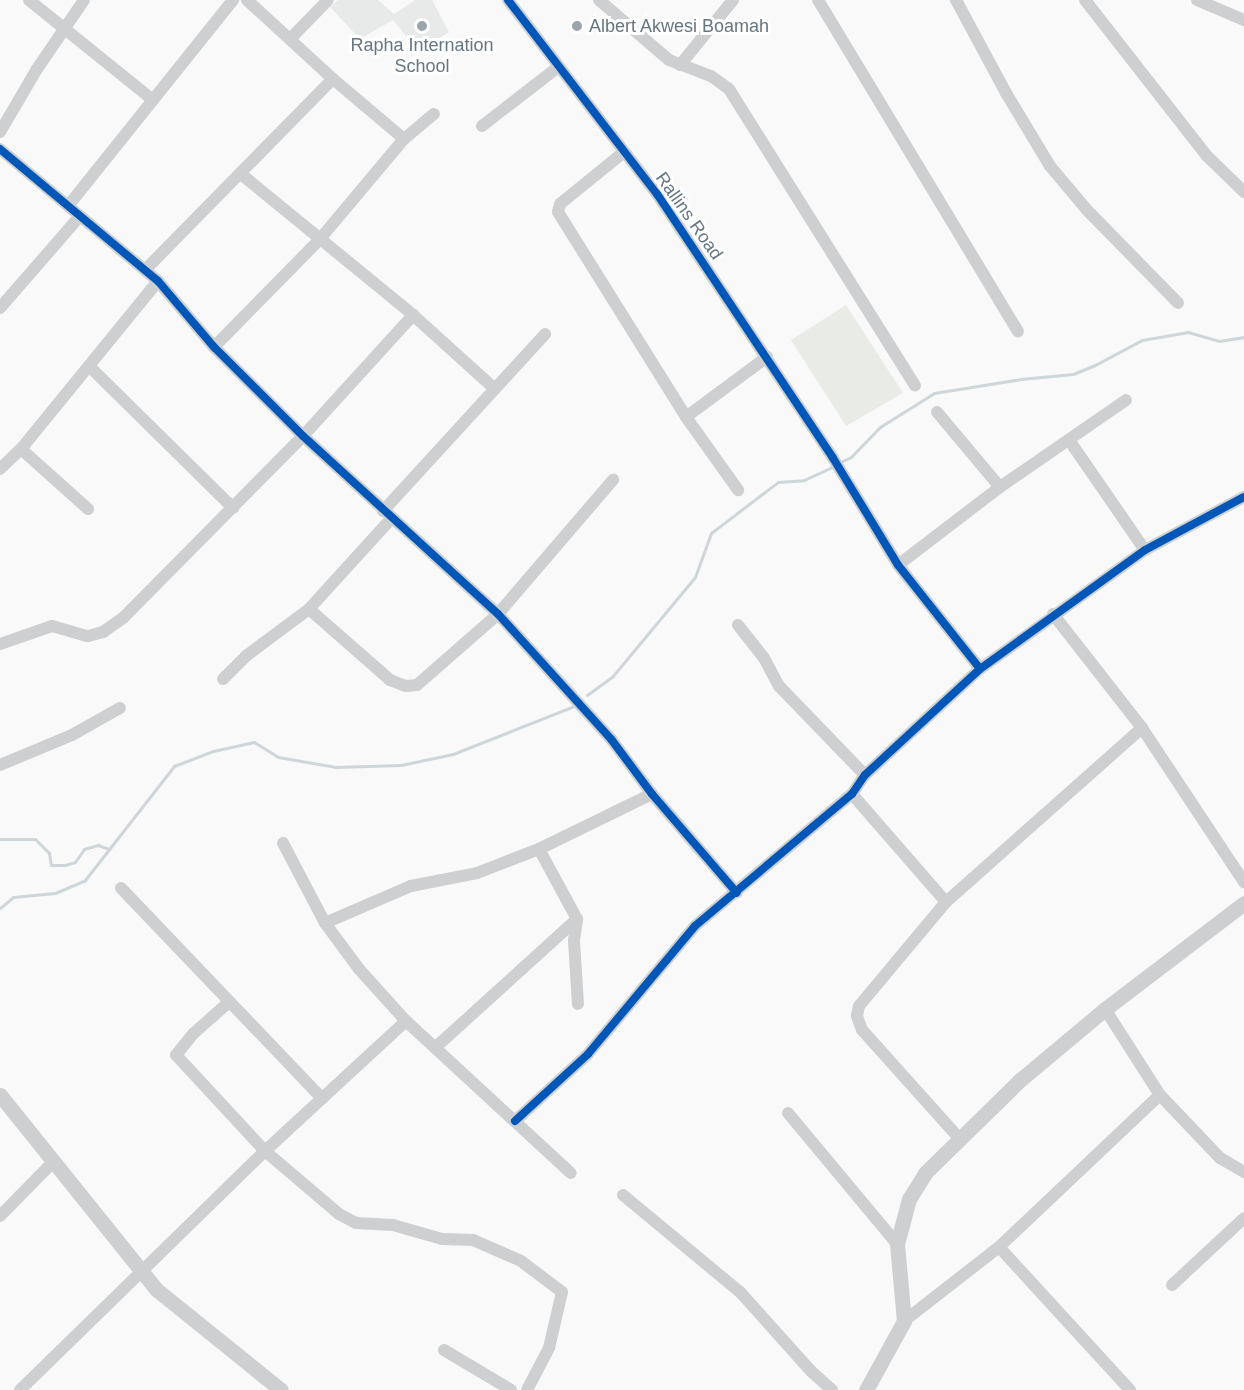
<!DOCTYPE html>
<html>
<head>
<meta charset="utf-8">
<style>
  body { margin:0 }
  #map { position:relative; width:1244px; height:1390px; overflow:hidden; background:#f9f9f9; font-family:Helvetica,sans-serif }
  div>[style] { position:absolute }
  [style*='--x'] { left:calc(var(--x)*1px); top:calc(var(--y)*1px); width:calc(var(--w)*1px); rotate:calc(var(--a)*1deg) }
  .built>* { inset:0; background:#e8e9e9 }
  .green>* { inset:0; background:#e8ebe6 }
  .stream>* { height:3px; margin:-1.5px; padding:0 1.5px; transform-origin:1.5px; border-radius:1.5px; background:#ced6d9 }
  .minor>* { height:12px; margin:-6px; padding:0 6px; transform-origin:6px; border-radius:6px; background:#cecfd0 }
  .tertiary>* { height:15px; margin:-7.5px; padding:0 7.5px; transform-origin:7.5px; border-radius:7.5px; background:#cecfd0 }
  .cycleway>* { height:8px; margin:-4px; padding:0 4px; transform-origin:4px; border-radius:4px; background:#0057b8 }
  .dots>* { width:16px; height:16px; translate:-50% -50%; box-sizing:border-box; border:3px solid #fff; border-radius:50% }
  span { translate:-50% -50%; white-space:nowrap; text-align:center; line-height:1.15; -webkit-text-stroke:6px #fff; paint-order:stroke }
  .poi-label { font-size:18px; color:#657683 }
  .left { translate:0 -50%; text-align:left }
  .street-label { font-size:18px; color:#657683 }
</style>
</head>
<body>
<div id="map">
  <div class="built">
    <i style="clip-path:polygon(338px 0,378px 0,394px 14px,415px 0,432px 0,449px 32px,411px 56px,410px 41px,393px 20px,360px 39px,330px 7px)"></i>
  </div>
  <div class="green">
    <i style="clip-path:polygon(846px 305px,903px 393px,846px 426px,791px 340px)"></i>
  </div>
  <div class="stream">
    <i style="--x:840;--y:462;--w:12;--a:-24"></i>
    <i style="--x:851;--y:457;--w:42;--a:-46"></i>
    <i style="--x:880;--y:427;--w:64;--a:-32.2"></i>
    <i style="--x:934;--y:393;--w:88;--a:-9.1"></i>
    <i style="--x:1021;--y:379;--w:52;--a:-5.5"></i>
    <i style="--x:1073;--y:374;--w:24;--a:-22"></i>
    <i style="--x:1095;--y:365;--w:53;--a:-28"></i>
    <i style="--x:1142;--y:340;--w:47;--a:-9.9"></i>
    <i style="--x:1188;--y:332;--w:32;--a:16"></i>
    <i style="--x:1219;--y:341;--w:25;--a:-9"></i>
    <i style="--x:587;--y:695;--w:31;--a:-36"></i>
    <i style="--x:612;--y:677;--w:130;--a:-50.3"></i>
    <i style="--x:695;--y:577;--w:47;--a:-70"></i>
    <i style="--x:711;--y:533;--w:84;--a:-37.3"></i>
    <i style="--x:778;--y:482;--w:26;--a:-4"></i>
    <i style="--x:804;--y:480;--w:33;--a:-25"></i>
    <i style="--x:0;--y:839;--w:35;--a:0"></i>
    <i style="--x:35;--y:839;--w:20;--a:45"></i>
    <i style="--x:49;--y:853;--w:12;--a:81"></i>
    <i style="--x:51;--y:865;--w:14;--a:0"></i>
    <i style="--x:65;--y:865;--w:10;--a:-17"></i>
    <i style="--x:75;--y:862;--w:16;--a:-55"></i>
    <i style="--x:84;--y:849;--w:15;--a:-16"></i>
    <i style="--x:98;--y:845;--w:12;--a:20"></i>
    <i style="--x:0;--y:908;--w:17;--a:-40"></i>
    <i style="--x:13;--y:897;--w:42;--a:-5.4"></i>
    <i style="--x:55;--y:893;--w:33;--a:-23"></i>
    <i style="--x:85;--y:880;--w:145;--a:-52"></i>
    <i style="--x:174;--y:766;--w:42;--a:-21"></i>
    <i style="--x:213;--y:751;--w:42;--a:-12.4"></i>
    <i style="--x:254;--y:742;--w:28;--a:32"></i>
    <i style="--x:278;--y:757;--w:59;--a:9.8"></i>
    <i style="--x:336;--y:767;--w:65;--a:-1.8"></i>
    <i style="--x:401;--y:765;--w:53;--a:-11.9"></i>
    <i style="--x:453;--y:754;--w:128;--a:-21.6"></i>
  </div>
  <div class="minor">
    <i style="--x:29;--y:0;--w:159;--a:38.9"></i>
    <i style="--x:247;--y:0;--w:117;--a:42.6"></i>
    <i style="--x:333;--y:79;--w:93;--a:40.2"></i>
    <i style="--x:508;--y:0;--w:245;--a:52.5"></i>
    <i style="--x:657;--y:194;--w:317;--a:56.3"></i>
    <i style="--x:833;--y:458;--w:125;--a:58.7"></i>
    <i style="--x:898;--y:565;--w:132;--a:51.7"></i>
    <i style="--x:599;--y:0;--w:92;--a:40.6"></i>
    <i style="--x:669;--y:60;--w:45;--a:20.9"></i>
    <i style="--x:711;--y:76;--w:22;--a:36"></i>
    <i style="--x:729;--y:89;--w:350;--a:57.9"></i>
    <i style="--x:818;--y:0;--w:387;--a:58.9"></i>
    <i style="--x:956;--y:0;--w:106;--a:61.7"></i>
    <i style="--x:1006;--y:93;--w:85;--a:58.9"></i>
    <i style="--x:1050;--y:166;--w:57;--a:49.9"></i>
    <i style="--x:1087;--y:210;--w:130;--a:45.6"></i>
    <i style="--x:1085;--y:0;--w:198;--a:52"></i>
    <i style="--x:1207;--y:156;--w:52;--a:44.2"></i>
    <i style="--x:1197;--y:0;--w:51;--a:23.1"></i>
    <i style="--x:290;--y:39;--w:54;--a:-45.7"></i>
    <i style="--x:680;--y:65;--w:84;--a:-50.8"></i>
    <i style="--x:482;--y:126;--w:96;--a:-37.8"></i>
    <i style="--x:0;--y:132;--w:73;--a:-59.6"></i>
    <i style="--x:37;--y:69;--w:83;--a:-55.7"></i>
    <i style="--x:0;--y:149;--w:206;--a:39.9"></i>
    <i style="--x:158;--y:281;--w:87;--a:49.7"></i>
    <i style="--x:214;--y:347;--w:126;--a:45"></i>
    <i style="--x:303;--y:436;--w:264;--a:42.4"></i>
    <i style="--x:498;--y:614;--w:169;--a:47.9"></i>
    <i style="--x:611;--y:739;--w:69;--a:53.3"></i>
    <i style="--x:652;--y:794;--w:130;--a:49.4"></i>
    <i style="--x:624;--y:152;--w:82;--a:140.9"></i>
    <i style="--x:560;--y:204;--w:8;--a:104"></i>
    <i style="--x:558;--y:212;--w:242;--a:58"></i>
    <i style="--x:686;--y:417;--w:90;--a:54.5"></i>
    <i style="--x:241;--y:174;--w:222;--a:39.3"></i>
    <i style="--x:413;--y:315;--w:110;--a:42.1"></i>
    <i style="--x:68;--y:206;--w:264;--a:-51.3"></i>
    <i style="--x:145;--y:270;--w:268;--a:-45.5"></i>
    <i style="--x:0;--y:308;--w:122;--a:-49"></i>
    <i style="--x:214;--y:347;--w:151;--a:-45.5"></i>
    <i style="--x:320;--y:239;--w:131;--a:-50"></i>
    <i style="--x:404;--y:139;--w:39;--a:-40"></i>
    <i style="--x:90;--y:367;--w:201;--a:44.6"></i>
    <i style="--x:937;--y:412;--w:98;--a:50"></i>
    <i style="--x:686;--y:417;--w:101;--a:-36.5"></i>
    <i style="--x:1069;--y:440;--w:134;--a:55.4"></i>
    <i style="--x:21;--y:449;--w:90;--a:41.8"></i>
    <i style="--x:0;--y:469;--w:29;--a:-44"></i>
    <i style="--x:21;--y:449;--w:217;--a:-50.8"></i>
    <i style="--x:383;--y:511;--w:240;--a:-47.5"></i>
    <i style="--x:898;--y:565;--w:128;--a:-37.4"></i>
    <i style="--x:1000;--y:487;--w:153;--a:-34.6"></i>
    <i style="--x:309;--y:609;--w:108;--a:41.2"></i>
    <i style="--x:390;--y:680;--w:17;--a:21"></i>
    <i style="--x:406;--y:686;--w:11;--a:-5"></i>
    <i style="--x:417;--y:685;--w:108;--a:-41.2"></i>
    <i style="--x:498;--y:614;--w:177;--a:-49.4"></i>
    <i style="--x:1053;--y:614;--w:145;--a:52"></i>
    <i style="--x:1142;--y:728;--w:185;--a:56.5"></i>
    <i style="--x:738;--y:625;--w:42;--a:51.8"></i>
    <i style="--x:764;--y:658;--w:32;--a:62"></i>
    <i style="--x:779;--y:686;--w:124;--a:46"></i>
    <i style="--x:0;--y:644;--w:55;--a:-19.1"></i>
    <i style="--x:52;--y:626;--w:37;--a:16"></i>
    <i style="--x:88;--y:636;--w:16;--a:-15"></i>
    <i style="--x:103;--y:632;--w:24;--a:-35"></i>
    <i style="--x:123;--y:618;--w:256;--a:-45.3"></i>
    <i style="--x:303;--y:436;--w:164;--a:-47.7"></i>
    <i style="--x:223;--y:679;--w:33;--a:-45"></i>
    <i style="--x:246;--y:656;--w:79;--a:-36.7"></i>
    <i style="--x:309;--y:609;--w:122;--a:-47.7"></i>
    <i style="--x:0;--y:765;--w:78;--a:-22.6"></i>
    <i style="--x:72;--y:735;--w:55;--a:-29.4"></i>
    <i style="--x:852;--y:794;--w:143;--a:49"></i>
    <i style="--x:283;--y:843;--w:90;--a:62.3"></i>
    <i style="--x:325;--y:923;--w:57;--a:53.5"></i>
    <i style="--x:359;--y:969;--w:70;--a:47.9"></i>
    <i style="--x:406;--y:1021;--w:224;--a:42.7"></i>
    <i style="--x:539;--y:849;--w:80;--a:61.5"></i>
    <i style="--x:577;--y:919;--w:22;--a:98"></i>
    <i style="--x:574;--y:941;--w:63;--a:86.4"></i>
    <i style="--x:121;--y:888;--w:291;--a:46.3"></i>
    <i style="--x:325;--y:923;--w:94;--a:-23.3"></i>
    <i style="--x:411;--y:886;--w:67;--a:-11.1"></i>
    <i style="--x:477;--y:873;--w:66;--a:-21.2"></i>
    <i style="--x:539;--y:849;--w:126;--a:-26"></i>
    <i style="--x:229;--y:1002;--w:48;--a:138.4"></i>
    <i style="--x:193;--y:1034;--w:27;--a:129"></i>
    <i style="--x:176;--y:1055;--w:131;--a:47.2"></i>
    <i style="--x:265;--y:1151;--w:97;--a:40.4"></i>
    <i style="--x:339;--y:1214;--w:19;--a:28"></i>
    <i style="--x:356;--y:1223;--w:37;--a:3"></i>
    <i style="--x:393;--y:1225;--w:51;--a:15.9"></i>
    <i style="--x:442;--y:1239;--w:31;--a:2"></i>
    <i style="--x:473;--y:1240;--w:52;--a:23.6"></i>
    <i style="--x:521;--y:1261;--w:51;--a:37.1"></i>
    <i style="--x:562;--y:1292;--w:57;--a:103.1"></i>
    <i style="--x:549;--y:1348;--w:47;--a:117.6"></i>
    <i style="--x:1105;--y:1009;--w:102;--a:57.4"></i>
    <i style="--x:1160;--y:1095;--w:87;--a:46.4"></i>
    <i style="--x:1220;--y:1158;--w:28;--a:30"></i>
    <i style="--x:437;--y:1046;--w:189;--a:-42.2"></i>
    <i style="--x:788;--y:1113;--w:170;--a:50.2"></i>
    <i style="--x:515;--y:1121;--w:99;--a:-42.5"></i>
    <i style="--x:588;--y:1054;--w:167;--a:-50.1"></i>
    <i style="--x:695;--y:926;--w:205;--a:-40.1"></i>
    <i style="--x:852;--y:794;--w:23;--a:-56"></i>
    <i style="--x:865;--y:775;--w:156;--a:-42.7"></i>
    <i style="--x:980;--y:669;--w:203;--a:-35.8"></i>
    <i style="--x:1145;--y:550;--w:112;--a:-28.2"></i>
    <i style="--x:959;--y:1138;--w:145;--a:-131.9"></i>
    <i style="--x:862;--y:1030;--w:15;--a:-110"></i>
    <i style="--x:857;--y:1016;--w:10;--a:-79"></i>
    <i style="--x:859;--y:1006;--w:136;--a:-50.1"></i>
    <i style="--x:946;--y:902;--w:262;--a:-41.6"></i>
    <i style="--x:623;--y:1195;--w:153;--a:39.7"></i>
    <i style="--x:741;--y:1293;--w:106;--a:48.1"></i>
    <i style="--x:812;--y:1372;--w:27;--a:42"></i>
    <i style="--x:0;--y:1216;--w:76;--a:-45.5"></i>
    <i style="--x:999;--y:1247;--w:194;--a:47.5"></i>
    <i style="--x:1172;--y:1285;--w:98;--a:-42.9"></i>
    <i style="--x:904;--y:1321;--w:120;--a:-37.9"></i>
    <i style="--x:999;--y:1247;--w:221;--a:-43.4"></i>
    <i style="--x:444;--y:1350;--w:78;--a:30.8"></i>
    <i style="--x:20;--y:1390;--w:342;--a:-44.3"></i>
    <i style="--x:265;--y:1151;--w:192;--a:-42.7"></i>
  </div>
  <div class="tertiary">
    <i style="--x:0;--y:1095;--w:250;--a:51.2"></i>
    <i style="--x:157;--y:1290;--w:159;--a:38.9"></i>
    <i style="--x:866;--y:1390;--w:79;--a:-61.2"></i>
    <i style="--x:904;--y:1321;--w:77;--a:-95.2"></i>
    <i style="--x:897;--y:1244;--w:47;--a:-75.1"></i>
    <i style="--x:909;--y:1199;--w:31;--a:-58"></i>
    <i style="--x:925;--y:1173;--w:133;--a:-44.4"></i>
    <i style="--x:1020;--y:1080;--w:111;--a:-39.9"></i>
    <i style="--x:1105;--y:1009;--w:175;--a:-37.3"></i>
  </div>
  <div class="cycleway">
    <i style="--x:508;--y:0;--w:245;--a:52.5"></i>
    <i style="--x:657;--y:194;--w:317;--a:56.3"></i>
    <i style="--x:833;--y:458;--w:125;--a:58.7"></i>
    <i style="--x:898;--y:565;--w:132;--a:51.7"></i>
    <i style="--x:0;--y:149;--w:206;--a:39.9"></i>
    <i style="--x:158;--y:281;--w:87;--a:49.7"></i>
    <i style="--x:214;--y:347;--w:126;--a:45"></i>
    <i style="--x:303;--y:436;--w:264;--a:42.4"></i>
    <i style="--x:498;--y:614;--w:169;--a:47.9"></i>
    <i style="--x:611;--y:739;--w:69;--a:53.3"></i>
    <i style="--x:652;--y:794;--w:130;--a:49.4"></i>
    <i style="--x:515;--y:1121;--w:99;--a:-42.5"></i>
    <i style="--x:588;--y:1054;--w:167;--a:-50.1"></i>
    <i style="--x:695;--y:926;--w:205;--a:-40.1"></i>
    <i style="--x:852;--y:794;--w:23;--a:-56"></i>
    <i style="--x:865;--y:775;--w:156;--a:-42.7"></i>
    <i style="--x:980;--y:669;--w:203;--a:-35.8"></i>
    <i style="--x:1145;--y:550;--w:112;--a:-28.2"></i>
  </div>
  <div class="dots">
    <i style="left:422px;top:26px;background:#99a4ac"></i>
    <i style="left:577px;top:26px;background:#99a4ac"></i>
  </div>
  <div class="poi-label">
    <span class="left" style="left:589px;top:26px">Albert Akwesi Boamah</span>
    <span style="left:422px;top:56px">Rapha Internation<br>School</span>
  </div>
  <div class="street-label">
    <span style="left:689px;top:216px;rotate:55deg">Rallins Road</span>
  </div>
</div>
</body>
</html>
